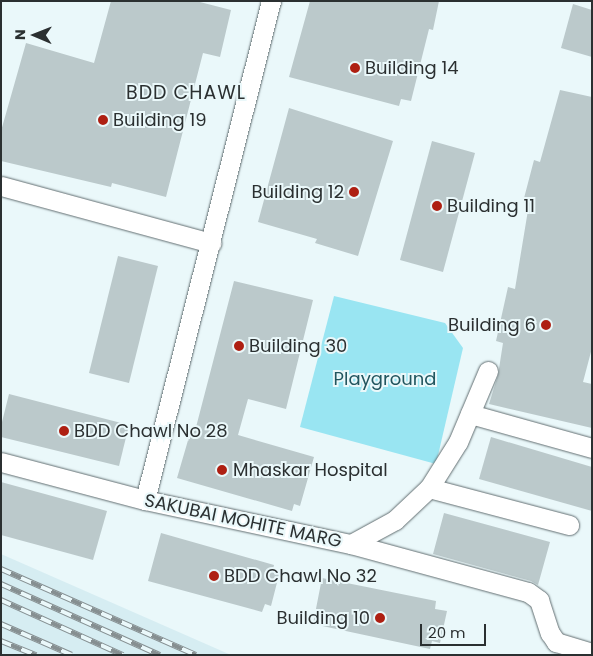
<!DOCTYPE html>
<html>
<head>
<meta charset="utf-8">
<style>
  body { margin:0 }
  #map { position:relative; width:593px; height:656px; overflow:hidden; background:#eaf8fa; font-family:Poppins,sans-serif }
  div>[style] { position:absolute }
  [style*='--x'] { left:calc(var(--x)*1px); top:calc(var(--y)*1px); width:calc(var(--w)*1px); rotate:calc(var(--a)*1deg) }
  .built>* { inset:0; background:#d6edf2 }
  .green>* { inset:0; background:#99e5f2 }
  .building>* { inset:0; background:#bbc9cb }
  .roads { filter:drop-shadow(0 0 1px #626e71) drop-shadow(0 0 1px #626e71) }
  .minor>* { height:19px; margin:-9.5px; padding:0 9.5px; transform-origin:9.5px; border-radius:9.5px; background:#fff }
  .rail>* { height:5.5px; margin-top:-2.75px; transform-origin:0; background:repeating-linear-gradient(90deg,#eaf8fa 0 11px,#868f91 0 22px); box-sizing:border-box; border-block:1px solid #868f91 }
  .dots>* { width:14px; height:14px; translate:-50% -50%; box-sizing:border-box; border:2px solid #eaf8fa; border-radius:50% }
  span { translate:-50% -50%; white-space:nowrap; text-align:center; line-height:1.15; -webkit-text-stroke:4px #eaf8fa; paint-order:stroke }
  .poi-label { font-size:18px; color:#2b3031 }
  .left { translate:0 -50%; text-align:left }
  .right { translate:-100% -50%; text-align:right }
  .park-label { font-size:18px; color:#22565f }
  .street-label { font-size:18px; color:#2b3031 }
  .neighbourhood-label { font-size:19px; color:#2b3031; letter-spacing:1px }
  .frame { position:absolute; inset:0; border:2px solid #2b3031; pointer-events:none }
  .north { position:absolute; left:10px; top:10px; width:50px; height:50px; -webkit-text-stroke:4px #eaf8fa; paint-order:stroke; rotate:271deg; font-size:14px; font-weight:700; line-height:20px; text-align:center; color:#2b3031 }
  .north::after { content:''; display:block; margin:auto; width:18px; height:22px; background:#2b3031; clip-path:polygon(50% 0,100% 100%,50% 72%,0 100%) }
  .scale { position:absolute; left:420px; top:624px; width:66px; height:22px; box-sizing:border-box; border:2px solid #2b3031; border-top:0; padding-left:6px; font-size:15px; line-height:18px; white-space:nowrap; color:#2b3031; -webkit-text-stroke:4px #eaf8fa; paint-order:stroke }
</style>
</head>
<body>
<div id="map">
  <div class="built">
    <i style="clip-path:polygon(1px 554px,231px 655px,1px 655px)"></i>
  </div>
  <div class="green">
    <i style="clip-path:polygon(334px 296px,445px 323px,463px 348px,436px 464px,300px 427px)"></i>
  </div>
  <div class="building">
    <i style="clip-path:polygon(111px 1px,196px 1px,231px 10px,220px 57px,203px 53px,166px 197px,112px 183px,111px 187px,1px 161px,1px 131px,26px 43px,94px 63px)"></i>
    <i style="clip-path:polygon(310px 1px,439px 1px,433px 30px,429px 29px,411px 101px,401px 99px,399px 106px,289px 77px)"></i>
    <i style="clip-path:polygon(573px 4px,592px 10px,592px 57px,561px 48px)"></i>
    <i style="clip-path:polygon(560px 90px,592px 97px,592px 348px,583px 382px,592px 384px,592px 428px,489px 404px,498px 375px,503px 343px,496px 341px,508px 287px,515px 289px,529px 204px,523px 202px,534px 160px,540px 162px)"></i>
    <i style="clip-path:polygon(289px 108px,393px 141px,358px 256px,315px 243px,317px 239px,258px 222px)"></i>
    <i style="clip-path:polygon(432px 141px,475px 153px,443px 272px,400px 260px)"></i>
    <i style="clip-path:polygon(118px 256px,158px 266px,129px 383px,89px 373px)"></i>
    <i style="clip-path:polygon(234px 281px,313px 300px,286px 409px,248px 399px,238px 435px,314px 457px,300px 506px,294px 504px,292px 511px,177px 478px,191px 430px,195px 431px)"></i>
    <i style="clip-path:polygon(9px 394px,129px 425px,119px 466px,1px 437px,1px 426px)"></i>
    <i style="clip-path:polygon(491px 437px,592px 467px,592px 511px,479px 479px)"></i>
    <i style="clip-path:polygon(1px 482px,107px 511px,93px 560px,1px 535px)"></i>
    <i style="clip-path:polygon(444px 513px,550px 542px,538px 585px,531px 581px,433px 554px)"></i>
    <i style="clip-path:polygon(161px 533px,274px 565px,273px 569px,280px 571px,271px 606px,265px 604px,262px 612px,148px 581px)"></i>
    <i style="clip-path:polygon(322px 578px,436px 601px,435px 609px,447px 611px,440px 643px,432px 641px,430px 649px,313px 624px)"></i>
  </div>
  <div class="roads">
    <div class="minor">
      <i style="--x:1;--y:186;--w:218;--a:15.2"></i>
      <i style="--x:470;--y:414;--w:127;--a:15.6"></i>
      <i style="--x:1;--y:462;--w:149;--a:14.8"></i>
      <i style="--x:145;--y:500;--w:211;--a:12.1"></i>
      <i style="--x:351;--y:544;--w:50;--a:-28.6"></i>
      <i style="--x:395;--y:520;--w:47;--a:-43.3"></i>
      <i style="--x:429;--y:488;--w:54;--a:-57.8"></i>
      <i style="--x:458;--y:442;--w:77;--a:-67.1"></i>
      <i style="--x:429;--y:488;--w:145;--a:14.8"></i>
      <i style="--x:145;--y:500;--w:515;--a:-75.83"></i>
      <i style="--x:351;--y:544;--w:183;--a:15.2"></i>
      <i style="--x:528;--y:592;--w:14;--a:36"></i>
      <i style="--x:539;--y:600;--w:35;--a:72"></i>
      <i style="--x:550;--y:633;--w:11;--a:56"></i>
      <i style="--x:556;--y:642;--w:38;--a:17"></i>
    </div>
  </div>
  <div class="rail">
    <i style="--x:1;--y:569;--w:213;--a:23.8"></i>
    <i style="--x:1;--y:584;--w:174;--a:24.1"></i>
    <i style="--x:1;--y:600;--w:134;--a:24.3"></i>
    <i style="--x:1;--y:624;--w:77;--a:23.6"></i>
    <i style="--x:1;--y:641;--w:38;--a:22"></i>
  </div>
  <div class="dots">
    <i style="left:355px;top:68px;background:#ae1f12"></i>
    <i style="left:103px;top:120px;background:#ae1f12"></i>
    <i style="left:354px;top:192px;background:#ae1f12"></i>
    <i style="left:437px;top:206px;background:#ae1f12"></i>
    <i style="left:546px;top:325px;background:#ae1f12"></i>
    <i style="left:239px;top:346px;background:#ae1f12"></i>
    <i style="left:64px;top:431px;background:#ae1f12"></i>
    <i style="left:222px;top:470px;background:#ae1f12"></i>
    <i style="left:214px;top:576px;background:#ae1f12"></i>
    <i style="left:380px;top:618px;background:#ae1f12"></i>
  </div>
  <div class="poi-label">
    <span class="left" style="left:365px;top:68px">Building 14</span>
    <span class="left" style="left:113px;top:120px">Building 19</span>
    <span class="right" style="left:344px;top:192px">Building 12</span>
    <span class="left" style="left:447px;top:206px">Building 11</span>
    <span class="right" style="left:536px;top:325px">Building 6</span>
    <span class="left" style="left:249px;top:346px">Building 30</span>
    <span class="left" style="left:74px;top:431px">BDD Chawl No 28</span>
    <span class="left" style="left:233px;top:470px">Mhaskar Hospital</span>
    <span class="left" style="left:224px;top:576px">BDD Chawl No 32</span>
    <span class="right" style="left:370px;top:618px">Building 10</span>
  </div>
  <div class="park-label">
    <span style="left:385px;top:379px">Playground</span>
  </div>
  <div class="street-label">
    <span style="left:243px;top:521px;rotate:12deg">SAKUBAI MOHITE MARG</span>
  </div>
  <div class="neighbourhood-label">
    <span style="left:186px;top:93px">BDD CHAWL</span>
  </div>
  <div class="frame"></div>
  <div class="north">N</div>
  <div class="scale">20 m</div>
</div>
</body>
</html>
